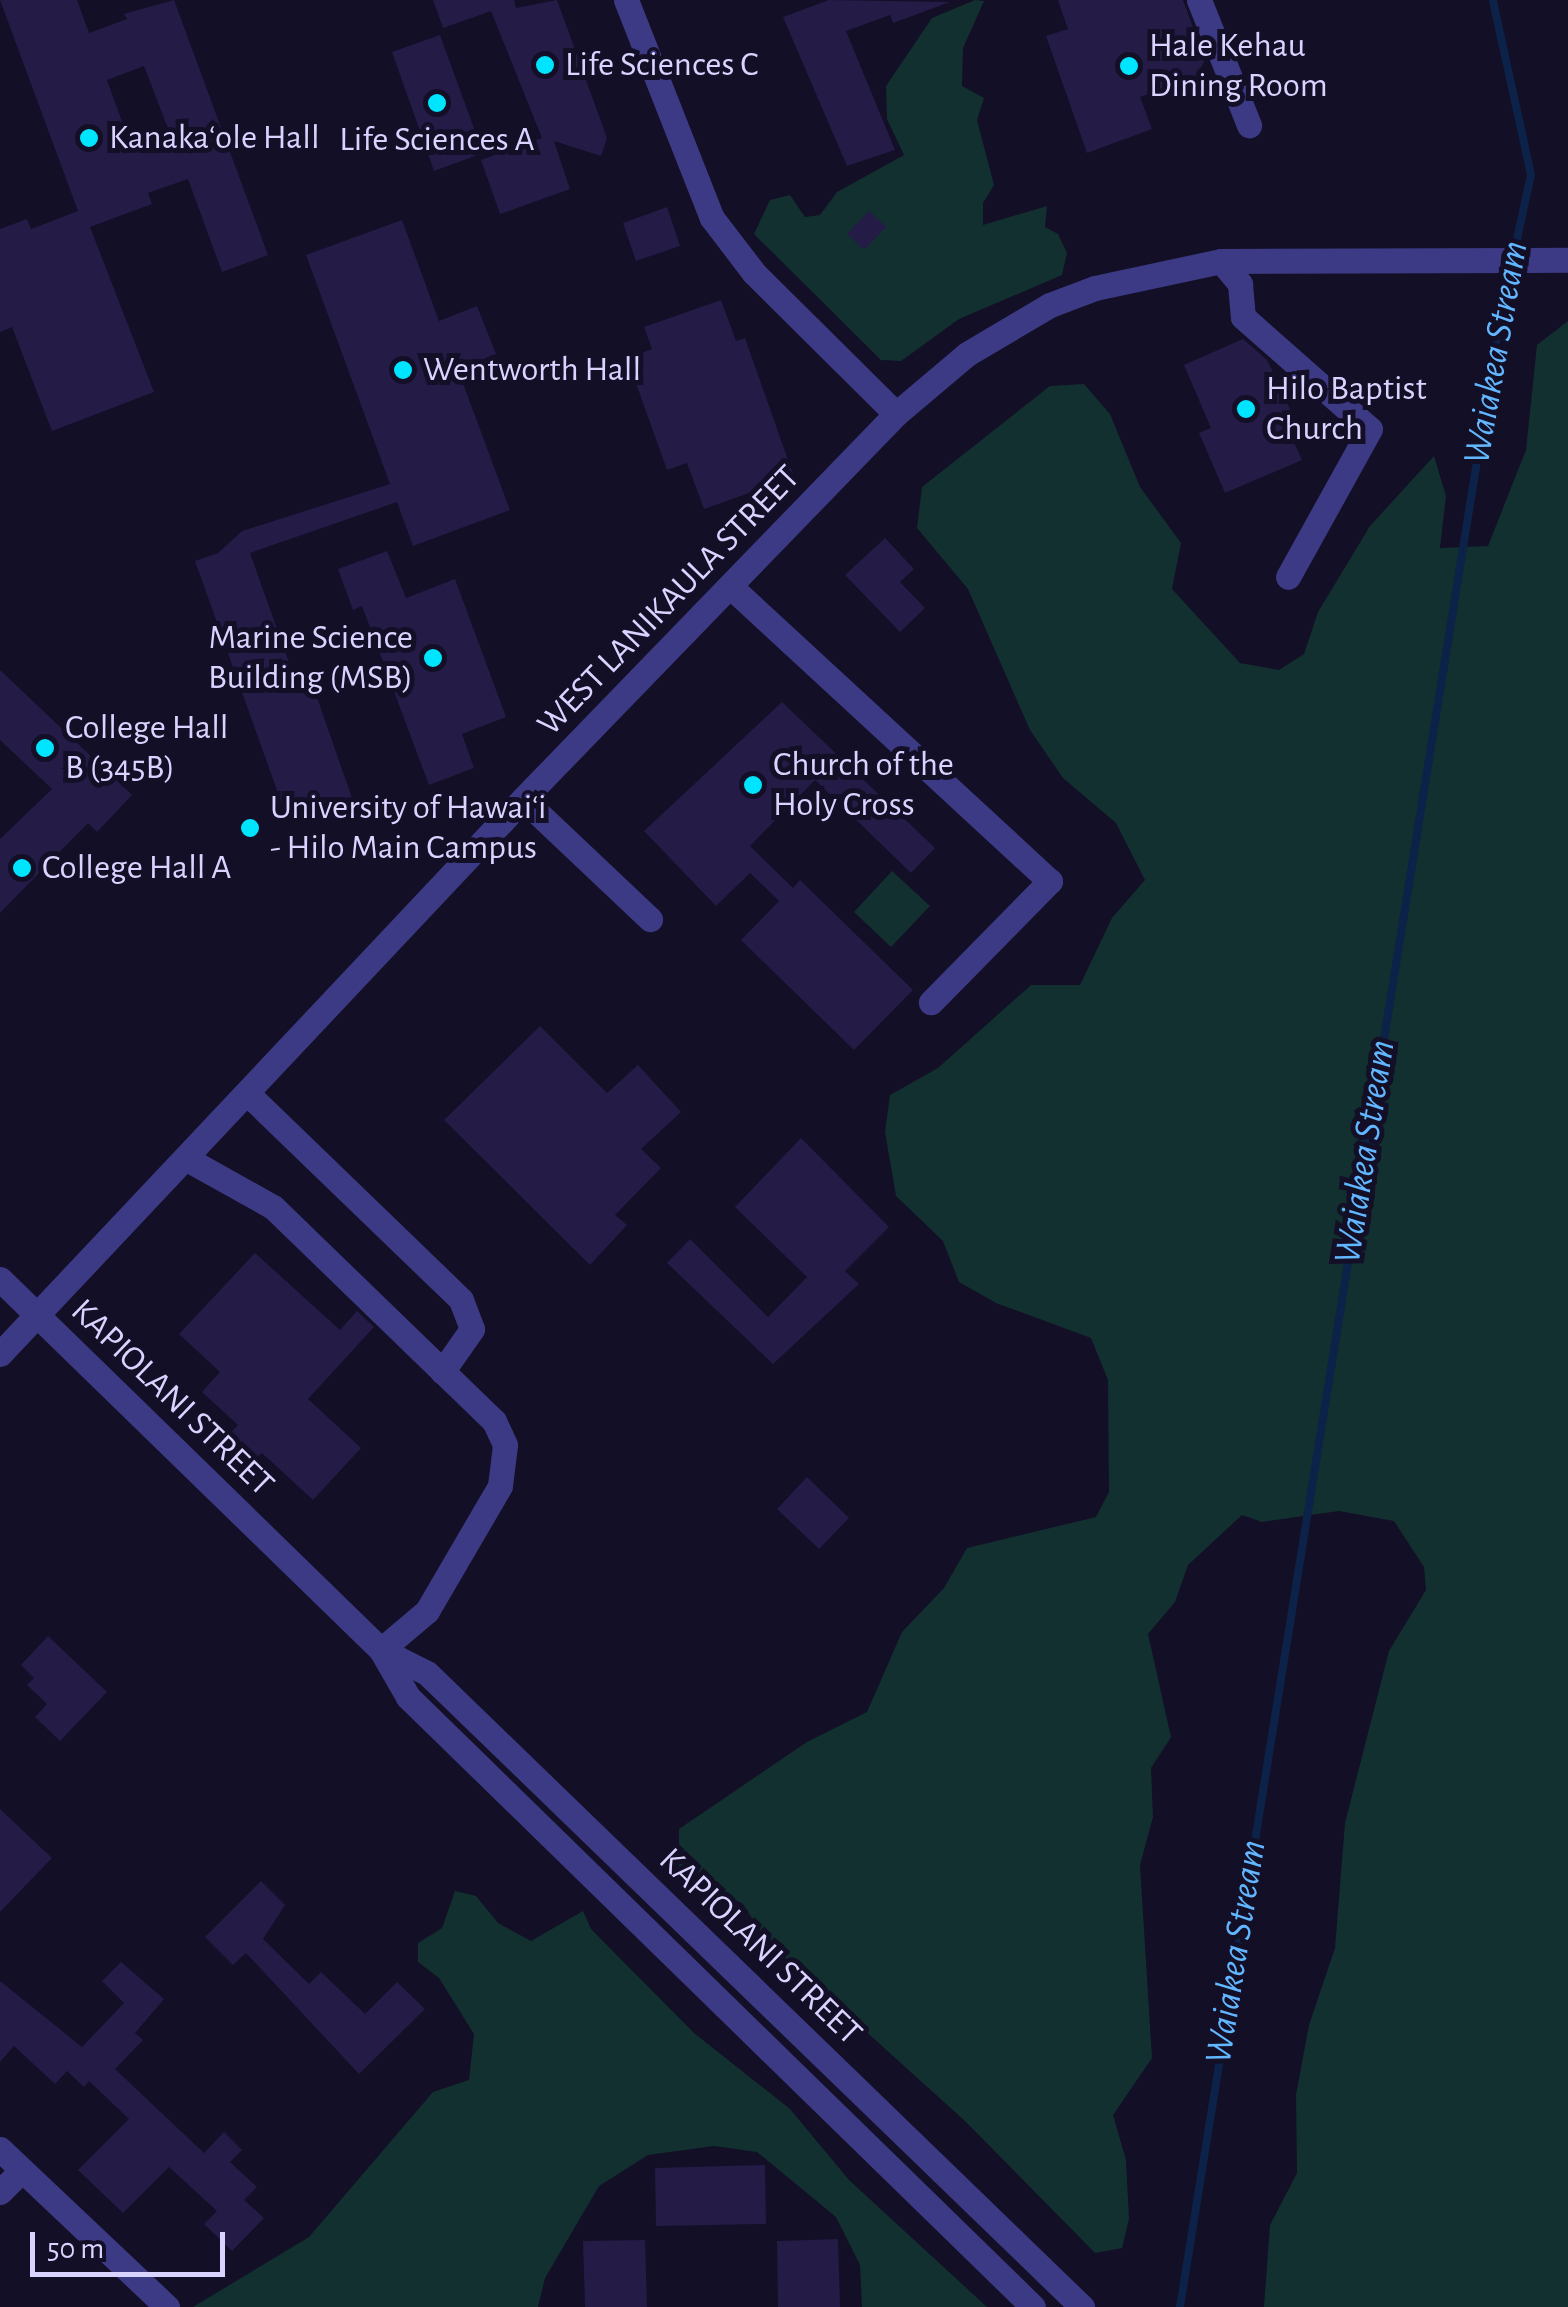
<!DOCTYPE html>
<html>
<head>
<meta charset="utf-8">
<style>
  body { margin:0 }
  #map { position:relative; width:1568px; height:2307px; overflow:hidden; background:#130f26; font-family:"Alegreya Sans",sans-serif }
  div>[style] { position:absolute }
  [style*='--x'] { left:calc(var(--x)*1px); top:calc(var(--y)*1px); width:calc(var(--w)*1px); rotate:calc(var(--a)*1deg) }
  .green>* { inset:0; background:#12302f }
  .stream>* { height:8px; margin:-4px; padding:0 4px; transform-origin:4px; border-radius:4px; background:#0c2248 }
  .building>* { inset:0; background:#241b47 }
  .minor>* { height:25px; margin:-12.5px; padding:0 12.5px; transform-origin:12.5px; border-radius:12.5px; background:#3d3a85 }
  .dots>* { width:28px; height:28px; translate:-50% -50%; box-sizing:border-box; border:5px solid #130f26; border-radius:50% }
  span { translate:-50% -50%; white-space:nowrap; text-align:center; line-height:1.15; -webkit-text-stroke:10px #130f26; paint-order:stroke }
  .poi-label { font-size:35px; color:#d9d4ff }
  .left { translate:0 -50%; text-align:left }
  .right { translate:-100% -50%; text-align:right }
  .street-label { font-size:35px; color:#d9d4ff }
  .water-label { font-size:38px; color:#62b6ff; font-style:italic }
  .scale { position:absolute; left:30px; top:2232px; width:195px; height:45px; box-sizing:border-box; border:5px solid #d9d4ff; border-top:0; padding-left:12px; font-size:30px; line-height:35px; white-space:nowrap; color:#d9d4ff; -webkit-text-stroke:8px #130f26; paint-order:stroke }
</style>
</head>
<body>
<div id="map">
  <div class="green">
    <i style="clip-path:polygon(975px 0,984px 1px,963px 48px,962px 86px,984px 98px,977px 120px,994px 185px,983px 203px,983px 225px,1047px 206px,1045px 227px,1058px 234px,1067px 253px,1062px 275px,959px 319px,901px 361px,881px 360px,754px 234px,770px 200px,790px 195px,805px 217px,820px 215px,837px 192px,904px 155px,887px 119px,886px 86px,932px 18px)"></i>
    <i style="clip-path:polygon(1568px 321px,1568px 2307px,1264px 2307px,1270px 2225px,1297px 2173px,1296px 2095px,1309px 2025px,1335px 1948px,1345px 1823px,1389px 1651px,1426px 1590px,1424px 1567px,1394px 1521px,1339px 1511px,1262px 1522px,1242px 1515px,1188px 1565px,1175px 1602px,1148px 1634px,1171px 1737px,1151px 1768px,1153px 1817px,1140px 1865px,1152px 2058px,1113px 2115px,1126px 2160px,1129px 2219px,1122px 2248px,1095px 2253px,965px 2121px,767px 1942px,743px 1904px,679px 1871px,679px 1829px,807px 1742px,867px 1712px,902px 1632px,944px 1588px,967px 1548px,1096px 1517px,1109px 1492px,1108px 1380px,1091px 1338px,996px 1303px,959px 1282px,943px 1241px,896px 1196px,885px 1132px,890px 1095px,938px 1068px,1031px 985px,1080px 985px,1112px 918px,1145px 880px,1116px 823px,1063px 778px,1030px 730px,968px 589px,917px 528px,922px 487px,1050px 386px,1084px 384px,1110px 414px,1140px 487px,1181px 543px,1172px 589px,1240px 663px,1279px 670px,1304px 654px,1318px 612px,1370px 526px,1434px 456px,1446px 496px,1440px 548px,1488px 546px,1526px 450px,1537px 345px)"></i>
    <i style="clip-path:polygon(892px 871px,930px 906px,891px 947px,854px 912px)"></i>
    <i style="clip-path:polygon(455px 1891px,476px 1896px,498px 1923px,531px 1941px,583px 1911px,591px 1929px,694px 2033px,790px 2109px,849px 2180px,987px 2307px,862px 2307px,860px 2265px,836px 2217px,757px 2152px,714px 2146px,648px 2155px,599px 2186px,545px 2278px,538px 2307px,193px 2307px,309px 2237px,433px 2092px,469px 2080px,474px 2034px,439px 1978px,418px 1962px,418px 1943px,442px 1928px)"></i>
  </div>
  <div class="stream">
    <i style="--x:1180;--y:2307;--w:2016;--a:-80.86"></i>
    <i style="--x:1500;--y:317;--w:145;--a:-77.7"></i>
    <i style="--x:1531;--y:175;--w:179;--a:-102.3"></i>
  </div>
  <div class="building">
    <i style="clip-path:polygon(evenodd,0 0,77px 0,89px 33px,127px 19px,124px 14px,174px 0,268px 255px,222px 272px,188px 179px,148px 193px,152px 204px,90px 227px,154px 392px,52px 431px,12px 327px,0 332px,0 229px,27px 219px,31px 229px,78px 211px,0 0,144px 66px,169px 131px,131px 146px,107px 80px,144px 66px)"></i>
    <i style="clip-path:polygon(433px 0,514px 0,516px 8px,557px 0,607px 138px,601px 156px,554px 141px,570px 189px,500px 214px,481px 160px,542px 138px,491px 11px,443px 28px)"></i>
    <i style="clip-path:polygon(829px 0,950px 2px,893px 23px,890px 15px,846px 31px,895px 150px,847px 166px,783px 17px)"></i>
    <i style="clip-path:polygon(1058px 0,1183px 0,1205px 60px,1195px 78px,1140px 97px,1152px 129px,1087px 153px,1046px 36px,1068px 29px)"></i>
    <i style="clip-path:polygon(440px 35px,483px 153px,434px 171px,392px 52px)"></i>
    <i style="clip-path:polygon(667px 207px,680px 246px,636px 261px,623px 223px)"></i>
    <i style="clip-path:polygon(869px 211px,886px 227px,864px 250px,847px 234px)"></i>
    <i style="clip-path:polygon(402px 220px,439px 321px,477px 306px,496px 354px,458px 370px,510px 510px,413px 546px,397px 502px,250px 553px,297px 685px,311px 680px,352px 798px,288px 821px,195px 561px,218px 553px,242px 531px,390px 484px,306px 255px)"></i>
    <i style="clip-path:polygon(721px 300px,736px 341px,745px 338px,794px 477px,704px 509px,687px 463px,667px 470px,627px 358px,652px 349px,644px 327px)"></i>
    <i style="clip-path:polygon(1243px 339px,1267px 360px,1278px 382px,1301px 434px,1292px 438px,1302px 460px,1225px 493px,1199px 433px,1211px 428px,1184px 365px)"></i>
    <i style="clip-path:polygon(885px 538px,914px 569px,900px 582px,925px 608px,900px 632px,845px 575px)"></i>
    <i style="clip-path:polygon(387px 551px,406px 598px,455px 579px,506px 717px,462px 734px,474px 768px,429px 785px,362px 606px,353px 610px,338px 569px)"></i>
    <i style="clip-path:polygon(0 670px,132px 795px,97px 832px,88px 823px,0 913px,0 839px,52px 789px,0 740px)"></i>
    <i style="clip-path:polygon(782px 702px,935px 848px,911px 873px,815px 780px,750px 846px,793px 888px,800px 880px,913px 990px,854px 1050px,741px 940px,779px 901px,750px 873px,716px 906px,644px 831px)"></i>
    <i style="clip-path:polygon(540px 1026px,607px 1093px,638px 1065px,681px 1112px,641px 1149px,661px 1168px,615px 1215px,627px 1225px,590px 1265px,444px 1120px)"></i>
    <i style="clip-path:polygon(801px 1138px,889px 1227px,845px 1271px,859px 1284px,773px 1364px,667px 1263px,690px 1239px,768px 1317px,807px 1277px,735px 1207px)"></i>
    <i style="clip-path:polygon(255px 1253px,340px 1330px,357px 1311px,374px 1327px,308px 1399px,361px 1448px,313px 1500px,262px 1453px,256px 1458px,229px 1434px,238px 1425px,202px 1392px,220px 1372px,179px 1334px)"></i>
    <i style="clip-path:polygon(807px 1477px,849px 1518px,819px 1549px,777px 1509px)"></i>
    <i style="clip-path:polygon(48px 1636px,107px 1692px,60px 1741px,35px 1717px,47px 1704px,27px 1685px,34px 1678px,21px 1665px)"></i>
    <i style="clip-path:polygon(0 1809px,52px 1858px,0 1912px)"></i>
    <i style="clip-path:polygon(261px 1881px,285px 1905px,263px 1939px,309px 1984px,321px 1972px,365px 2014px,397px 1982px,425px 2009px,359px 2074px,246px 1953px,233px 1965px,205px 1937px)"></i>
    <i style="clip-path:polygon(121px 1962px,164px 1999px,135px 2033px,143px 2040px,115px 2069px,204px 2153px,224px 2132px,242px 2150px,230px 2162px,257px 2187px,244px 2200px,264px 2218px,232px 2251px,204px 2224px,217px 2211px,169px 2167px,123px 2213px,78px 2170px,129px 2119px,89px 2081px,84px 2087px,67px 2071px,55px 2084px,14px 2046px,0 2062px,0 1981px,82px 2047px,124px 2003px,102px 1981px)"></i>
    <i style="clip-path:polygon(765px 2165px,766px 2224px,656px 2226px,655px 2168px)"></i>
    <i style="clip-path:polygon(838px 2239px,840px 2307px,778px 2307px,777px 2241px)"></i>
    <i style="clip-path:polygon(645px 2240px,647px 2307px,585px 2307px,583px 2241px)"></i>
  </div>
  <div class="minor">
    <i style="--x:626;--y:0;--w:234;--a:68.5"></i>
    <i style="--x:712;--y:218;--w:69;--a:52.6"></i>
    <i style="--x:754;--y:273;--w:200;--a:44.8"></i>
    <i style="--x:1199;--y:0;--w:135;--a:68.2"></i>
    <i style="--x:1221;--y:261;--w:30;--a:50"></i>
    <i style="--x:1240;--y:284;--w:33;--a:85"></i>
    <i style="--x:1243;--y:317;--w:169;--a:41.4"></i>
    <i style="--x:1370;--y:429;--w:169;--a:119"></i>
    <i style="--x:731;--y:587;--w:434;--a:42.7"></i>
    <i style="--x:1050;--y:881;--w:170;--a:134.5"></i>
    <i style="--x:523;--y:799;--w:175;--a:43.4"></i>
    <i style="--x:248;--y:1094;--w:296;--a:44"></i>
    <i style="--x:461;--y:1300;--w:31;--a:69"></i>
    <i style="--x:472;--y:1329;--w:52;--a:124.9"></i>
    <i style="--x:187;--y:1159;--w:98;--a:29.2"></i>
    <i style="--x:273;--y:1207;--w:308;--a:44.1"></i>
    <i style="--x:494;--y:1421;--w:26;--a:65"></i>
    <i style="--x:505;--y:1445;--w:41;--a:97"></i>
    <i style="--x:500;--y:1486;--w:145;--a:120.3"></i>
    <i style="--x:427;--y:1611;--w:60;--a:139.7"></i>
    <i style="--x:0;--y:1279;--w:532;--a:44.24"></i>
    <i style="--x:381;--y:1650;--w:54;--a:60.1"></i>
    <i style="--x:408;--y:1697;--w:873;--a:44.3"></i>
    <i style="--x:0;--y:1354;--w:763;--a:-46.7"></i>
    <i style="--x:523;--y:799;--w:536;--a:-45.91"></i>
    <i style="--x:896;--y:414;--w:93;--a:-40.2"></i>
    <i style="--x:967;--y:354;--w:96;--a:-30.6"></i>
    <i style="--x:1050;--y:305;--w:48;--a:-20.7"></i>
    <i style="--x:1095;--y:288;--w:129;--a:-12.1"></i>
    <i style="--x:1221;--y:261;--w:347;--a:-0.2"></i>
    <i style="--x:381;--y:1650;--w:51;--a:26.6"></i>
    <i style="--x:427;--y:1673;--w:912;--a:44.07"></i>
    <i style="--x:0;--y:2149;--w:230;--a:43.4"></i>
    <i style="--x:0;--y:2192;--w:31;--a:-45"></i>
  </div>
  <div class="dots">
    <i style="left:545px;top:65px;background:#00e5ff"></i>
    <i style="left:1129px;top:66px;background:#00e5ff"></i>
    <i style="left:437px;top:103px;background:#00e5ff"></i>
    <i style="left:89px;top:138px;background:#00e5ff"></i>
    <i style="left:403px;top:370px;background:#00e5ff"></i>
    <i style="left:1246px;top:409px;background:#00e5ff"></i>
    <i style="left:433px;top:658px;background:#00e5ff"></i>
    <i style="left:45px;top:748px;background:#00e5ff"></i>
    <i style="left:753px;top:785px;background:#00e5ff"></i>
    <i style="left:250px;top:828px;background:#00e5ff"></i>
    <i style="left:22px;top:868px;background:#00e5ff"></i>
  </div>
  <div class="poi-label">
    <span class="left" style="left:1149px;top:66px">Hale Kehau<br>Dining Room</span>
    <span class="left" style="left:565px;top:65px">Life Sciences C</span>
    <span class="left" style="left:109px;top:138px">Kanakaʻole Hall</span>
    <span style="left:437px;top:140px">Life Sciences A</span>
    <span class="left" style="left:423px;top:370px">Wentworth Hall</span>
    <span class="left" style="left:1266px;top:409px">Hilo Baptist<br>Church</span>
    <span class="right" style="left:413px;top:658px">Marine Science<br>Building (MSB)</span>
    <span class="left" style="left:65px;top:748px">College Hall<br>B (345B)</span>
    <span class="left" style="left:773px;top:785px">Church of the<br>Holy Cross</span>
    <span class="left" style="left:270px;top:828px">University of Hawaiʻi<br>- Hilo Main Campus</span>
    <span class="left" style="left:42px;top:868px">College Hall A</span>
  </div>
  <div class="street-label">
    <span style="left:669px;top:601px;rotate:-46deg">WEST LANIKAULA STREET</span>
    <span style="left:172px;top:1398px;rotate:44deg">KAPIOLANI STREET</span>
    <span style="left:760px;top:1947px;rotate:44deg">KAPIOLANI STREET</span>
  </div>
  <div class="water-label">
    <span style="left:1497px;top:353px;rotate:-80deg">Waiakea Stream</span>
    <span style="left:1366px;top:1152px;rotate:-81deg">Waiakea Stream</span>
    <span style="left:1237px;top:1952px;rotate:-81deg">Waiakea Stream</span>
  </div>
  <div class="scale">50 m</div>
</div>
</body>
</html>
